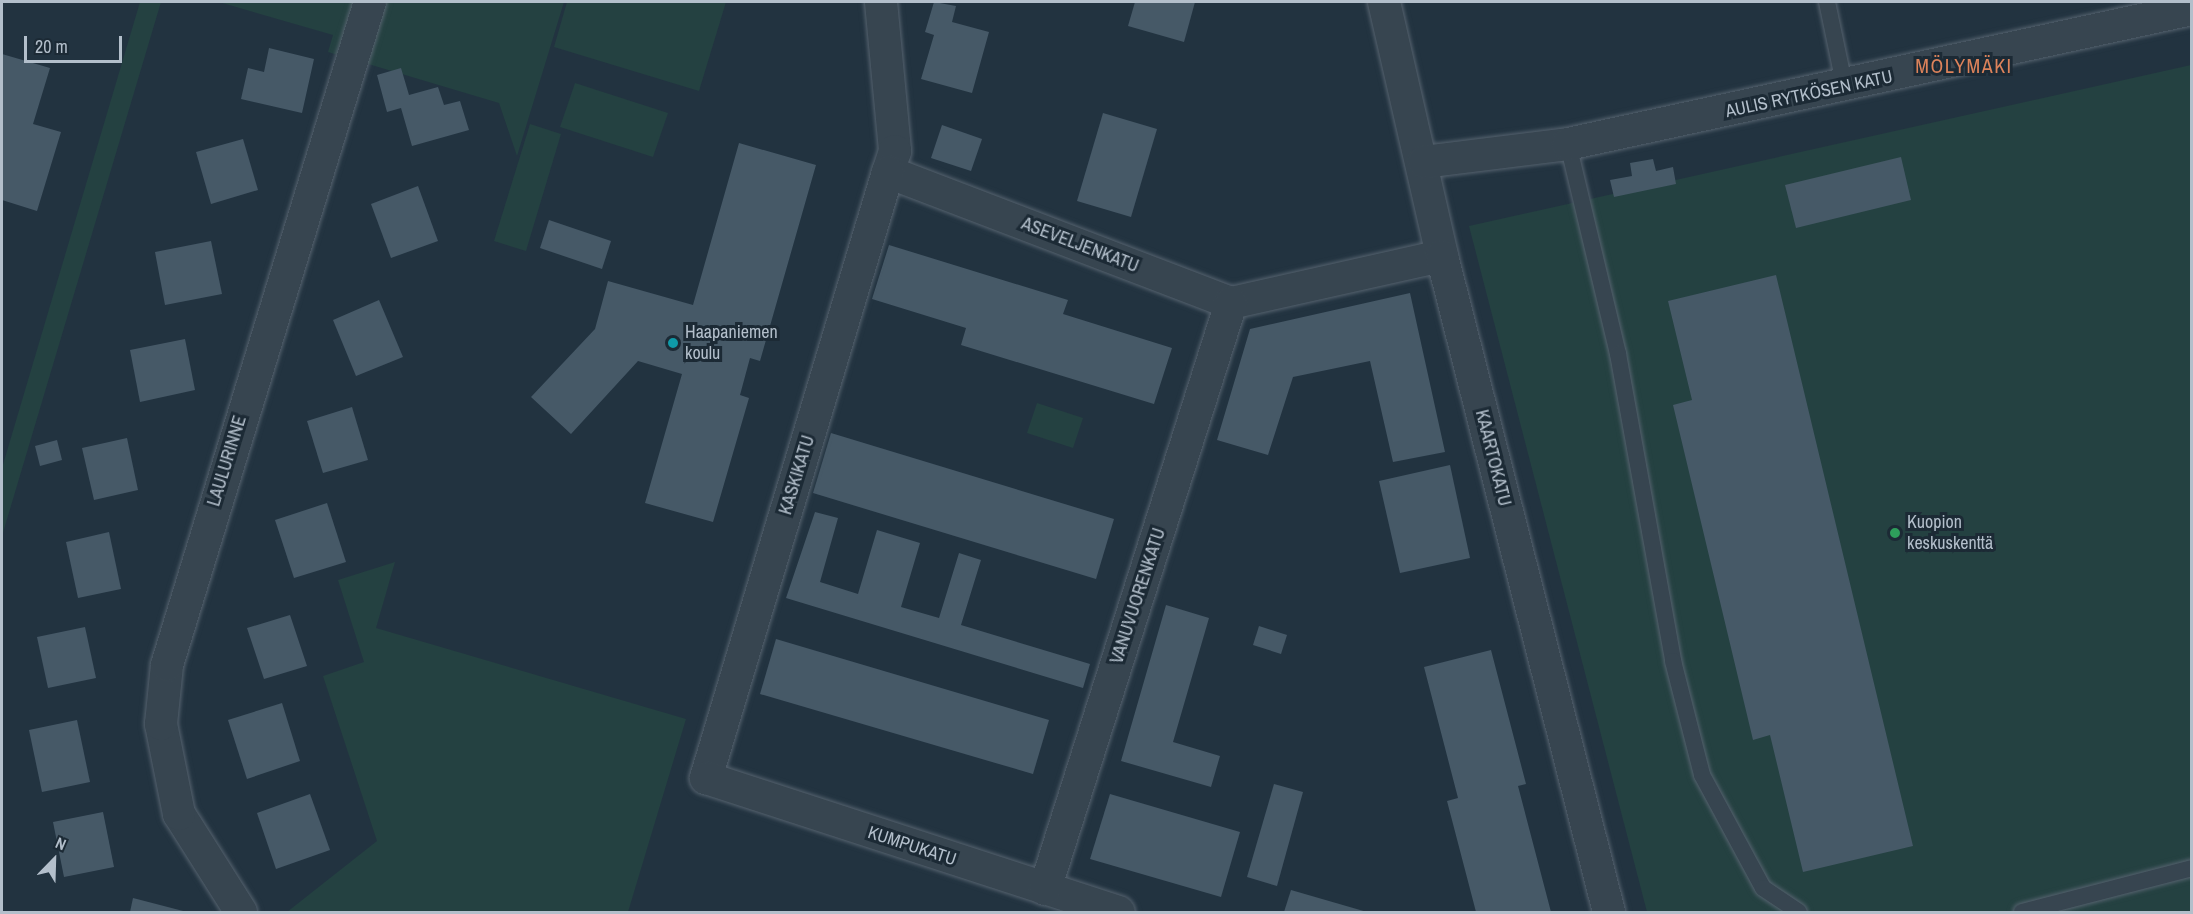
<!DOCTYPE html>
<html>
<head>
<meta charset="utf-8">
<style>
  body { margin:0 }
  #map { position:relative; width:2193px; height:914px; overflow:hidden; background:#223340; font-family:"Archivo Narrow",sans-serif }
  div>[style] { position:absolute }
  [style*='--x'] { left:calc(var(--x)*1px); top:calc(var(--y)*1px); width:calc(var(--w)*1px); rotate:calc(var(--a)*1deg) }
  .green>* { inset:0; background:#244141 }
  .building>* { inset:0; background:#465967 }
  .roads { filter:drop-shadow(0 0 2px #55626e) drop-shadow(0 0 2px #55626e) }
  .lane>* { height:16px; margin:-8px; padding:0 8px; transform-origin:8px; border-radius:8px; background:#374550 }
  .street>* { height:32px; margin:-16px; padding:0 16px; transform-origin:16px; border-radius:16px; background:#374550 }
  .dots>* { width:16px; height:16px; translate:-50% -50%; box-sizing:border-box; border:3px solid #1c2a35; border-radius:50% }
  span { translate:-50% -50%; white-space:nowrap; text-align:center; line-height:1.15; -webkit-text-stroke:6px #1c2a35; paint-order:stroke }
  .street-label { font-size:18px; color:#b3bfcb }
  .poi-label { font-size:18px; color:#b3bfcb }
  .left { translate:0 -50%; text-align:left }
  .neighbourhood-label { font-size:20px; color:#dd835b; letter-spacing:1.5px }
  .frame { position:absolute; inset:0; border:3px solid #b3bfcb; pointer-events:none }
  .north { position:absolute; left:24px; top:830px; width:60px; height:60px; -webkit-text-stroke:4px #1c2a35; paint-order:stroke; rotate:23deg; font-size:16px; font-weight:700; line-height:24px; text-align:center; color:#b3bfcb }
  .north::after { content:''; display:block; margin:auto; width:21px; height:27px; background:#b3bfcb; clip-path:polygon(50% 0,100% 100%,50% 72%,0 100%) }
  .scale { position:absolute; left:24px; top:36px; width:98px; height:27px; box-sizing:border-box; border:3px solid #b3bfcb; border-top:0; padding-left:8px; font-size:18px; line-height:21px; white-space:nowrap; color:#b3bfcb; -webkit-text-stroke:4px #1c2a35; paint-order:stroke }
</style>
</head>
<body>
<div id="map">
  <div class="green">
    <i style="clip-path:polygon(140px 2px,161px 2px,2px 536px,2px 468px)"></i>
    <i style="clip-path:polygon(219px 2px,564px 2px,517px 156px,499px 103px,328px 52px,333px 35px)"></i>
    <i style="clip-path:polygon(567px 2px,726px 2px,699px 91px,554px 47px)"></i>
    <i style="clip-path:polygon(2191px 65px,2191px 912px,1647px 912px,1469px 226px)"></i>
    <i style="clip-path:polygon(575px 83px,668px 113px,653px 157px,560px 127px)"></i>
    <i style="clip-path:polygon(530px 124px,561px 134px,526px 251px,494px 241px)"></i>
    <i style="clip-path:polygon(1037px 403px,1083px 418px,1073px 448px,1027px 433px)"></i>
    <i style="clip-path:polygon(395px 562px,376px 628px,686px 719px,628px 912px,287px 912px,377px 841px,323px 676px,364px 662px,338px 580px)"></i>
  </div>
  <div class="building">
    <i style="clip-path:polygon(934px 2px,956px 6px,952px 22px,989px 32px,972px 93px,921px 79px,934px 35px,925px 32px)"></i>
    <i style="clip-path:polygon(1135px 2px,1195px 2px,1184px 42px,1128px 26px)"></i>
    <i style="clip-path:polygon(269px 48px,314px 59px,302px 113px,241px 99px,248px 68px,264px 72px)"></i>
    <i style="clip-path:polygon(2px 54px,50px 68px,33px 124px,61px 132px,37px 211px,2px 200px)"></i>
    <i style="clip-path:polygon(401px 68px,409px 95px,438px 87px,444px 105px,460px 101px,469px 130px,412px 146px,401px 108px,387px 112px,377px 75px)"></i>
    <i style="clip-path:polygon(1103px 113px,1157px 129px,1131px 217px,1077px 201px)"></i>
    <i style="clip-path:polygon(942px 125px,982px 139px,971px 171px,931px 158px)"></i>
    <i style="clip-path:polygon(243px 139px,258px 190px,211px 204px,196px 152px)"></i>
    <i style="clip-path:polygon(739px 143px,816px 165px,760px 361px,750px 358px,740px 395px,749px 398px,713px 522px,645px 503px,682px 374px,638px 361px,571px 434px,531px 397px,595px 329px,608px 281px,693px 305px)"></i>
    <i style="clip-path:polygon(1901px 157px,1911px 200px,1796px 228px,1785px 185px)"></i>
    <i style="clip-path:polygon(1653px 159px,1656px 171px,1673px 167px,1676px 184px,1614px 197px,1610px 180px,1632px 176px,1630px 163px)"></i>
    <i style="clip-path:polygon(418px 186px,438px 241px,391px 258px,371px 204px)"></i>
    <i style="clip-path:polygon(549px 220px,611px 241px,602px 269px,540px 248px)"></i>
    <i style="clip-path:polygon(211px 241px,222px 294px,165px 305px,155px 252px)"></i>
    <i style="clip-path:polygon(889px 245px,1068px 300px,1063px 314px,1172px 348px,1154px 404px,961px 345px,966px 328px,872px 299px)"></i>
    <i style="clip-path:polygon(1776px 275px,1913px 846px,1803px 872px,1770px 735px,1753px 740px,1673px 405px,1692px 400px,1668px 301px)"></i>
    <i style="clip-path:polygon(1410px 293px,1445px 452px,1393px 462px,1370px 361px,1293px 377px,1268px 455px,1217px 440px,1250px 329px)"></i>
    <i style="clip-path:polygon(379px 300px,403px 357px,356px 376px,333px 320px)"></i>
    <i style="clip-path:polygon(185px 339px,195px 390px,140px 402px,130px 350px)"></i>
    <i style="clip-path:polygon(352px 407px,368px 460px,323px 473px,307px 421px)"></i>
    <i style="clip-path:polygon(831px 433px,1114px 519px,1096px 579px,813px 493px)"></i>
    <i style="clip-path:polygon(127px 438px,138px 490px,94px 500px,82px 448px)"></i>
    <i style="clip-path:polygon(57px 440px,62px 460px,40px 466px,35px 446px)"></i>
    <i style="clip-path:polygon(1450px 465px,1470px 558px,1400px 573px,1379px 481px)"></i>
    <i style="clip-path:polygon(327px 503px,346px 562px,294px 578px,275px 520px)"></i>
    <i style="clip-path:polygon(815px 512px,838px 518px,820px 582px,858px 594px,877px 530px,920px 543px,901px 607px,939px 618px,959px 553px,981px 560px,961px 625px,1090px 664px,1083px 688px,786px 598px)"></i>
    <i style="clip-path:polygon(109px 532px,121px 589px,78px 598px,66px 542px)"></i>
    <i style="clip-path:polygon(1166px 605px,1209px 618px,1173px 742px,1220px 756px,1211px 787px,1121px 761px)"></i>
    <i style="clip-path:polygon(290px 615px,307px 666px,264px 679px,247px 628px)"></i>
    <i style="clip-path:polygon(1259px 626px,1287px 635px,1281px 654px,1253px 645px)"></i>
    <i style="clip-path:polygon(85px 627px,96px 678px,48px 688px,37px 637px)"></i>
    <i style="clip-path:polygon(776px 639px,1049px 720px,1033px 774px,760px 694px)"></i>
    <i style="clip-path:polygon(1491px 650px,1526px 784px,1518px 786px,1551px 912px,1476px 912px,1447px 801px,1458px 798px,1424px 667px)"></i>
    <i style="clip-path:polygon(282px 703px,300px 761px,247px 779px,228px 720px)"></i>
    <i style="clip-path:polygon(77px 720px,90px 782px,42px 792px,29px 730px)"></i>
    <i style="clip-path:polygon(1274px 784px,1303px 792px,1277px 886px,1247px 877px)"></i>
    <i style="clip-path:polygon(310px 794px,330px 850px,276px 869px,257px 813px)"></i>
    <i style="clip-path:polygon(1110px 794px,1240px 832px,1221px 897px,1090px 859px)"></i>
    <i style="clip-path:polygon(103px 812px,114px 867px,64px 877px,53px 822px)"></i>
    <i style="clip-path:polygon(1291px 890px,1367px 912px,1284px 912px)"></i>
    <i style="clip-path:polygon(133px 898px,187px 912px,130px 912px)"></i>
  </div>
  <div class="roads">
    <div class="lane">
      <i style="--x:1827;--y:2;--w:88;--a:78.2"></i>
      <i style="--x:1568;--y:144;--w:216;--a:76.6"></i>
      <i style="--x:1618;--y:354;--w:312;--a:79.8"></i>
      <i style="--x:1673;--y:661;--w:118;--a:75.7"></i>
      <i style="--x:1702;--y:775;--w:128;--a:61.6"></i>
      <i style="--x:1763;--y:888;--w:43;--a:33.7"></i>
      <i style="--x:2022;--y:912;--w:176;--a:-14.5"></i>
    </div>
    <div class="street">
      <i style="--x:881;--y:2;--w:150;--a:84.6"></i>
      <i style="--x:895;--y:151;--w:22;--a:108"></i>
      <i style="--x:888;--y:172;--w:367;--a:20.9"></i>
      <i style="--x:1231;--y:303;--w:216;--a:-12.6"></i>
      <i style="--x:1384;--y:2;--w:261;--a:77.1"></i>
      <i style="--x:1442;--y:256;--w:677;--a:75.72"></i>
      <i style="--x:1424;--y:162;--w:145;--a:-7.1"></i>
      <i style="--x:1568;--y:144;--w:638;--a:-12.21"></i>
      <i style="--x:888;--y:172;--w:633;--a:106.72"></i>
      <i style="--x:706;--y:778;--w:434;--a:18"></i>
      <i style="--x:1045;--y:889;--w:615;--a:-72.39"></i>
      <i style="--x:241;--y:912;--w:116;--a:-122.3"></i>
      <i style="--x:179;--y:814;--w:92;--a:-101.3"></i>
      <i style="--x:161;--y:724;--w:59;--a:-84.2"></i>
      <i style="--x:167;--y:665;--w:693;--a:-72.98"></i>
    </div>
  </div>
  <div class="dots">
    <i style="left:673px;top:343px;background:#0f9aa8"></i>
    <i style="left:1895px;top:533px;background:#2e9e5b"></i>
  </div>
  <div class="street-label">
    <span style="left:1809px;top:94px;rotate:-12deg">AULIS RYTKÖSEN KATU</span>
    <span style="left:1080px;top:245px;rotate:21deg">ASEVELJENKATU</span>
    <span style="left:1493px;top:458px;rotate:76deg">KAARTOKATU</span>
    <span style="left:227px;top:461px;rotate:-73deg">LAULURINNE</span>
    <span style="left:797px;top:475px;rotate:-73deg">KASKIKATU</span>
    <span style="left:1138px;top:596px;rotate:-72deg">VANUVUORENKATU</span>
    <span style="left:912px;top:846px;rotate:18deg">KUMPUKATU</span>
  </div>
  <div class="poi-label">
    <span class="left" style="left:685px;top:343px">Haapaniemen<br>koulu</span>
    <span class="left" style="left:1907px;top:533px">Kuopion<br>keskuskenttä</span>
  </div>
  <div class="neighbourhood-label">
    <span style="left:1964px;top:65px">MÖLYMÄKI</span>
  </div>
  <div class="frame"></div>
  <div class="north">N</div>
  <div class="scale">20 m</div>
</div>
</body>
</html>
